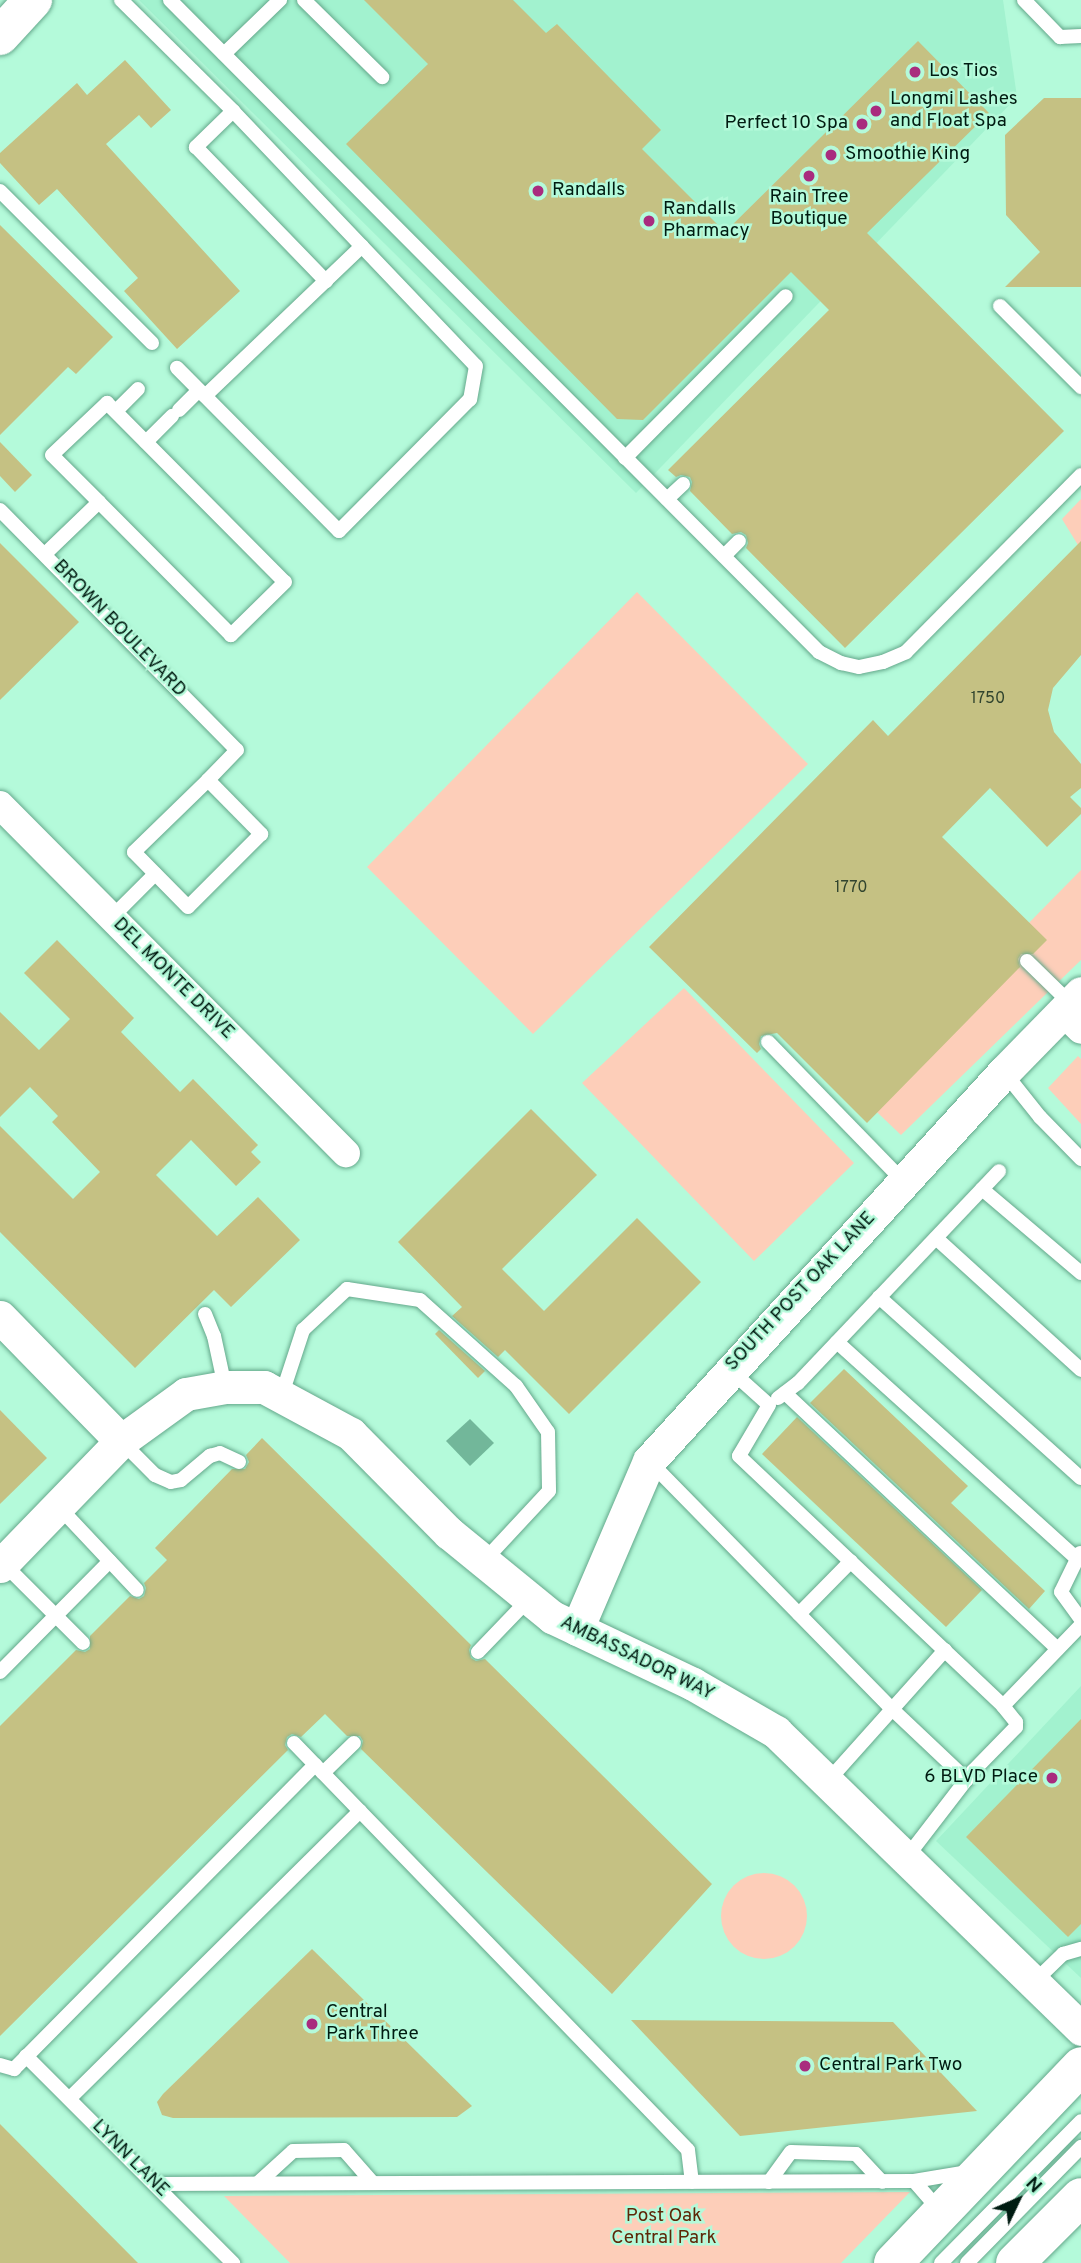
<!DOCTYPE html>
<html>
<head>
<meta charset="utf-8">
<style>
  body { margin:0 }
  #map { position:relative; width:1081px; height:2263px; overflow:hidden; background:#b4fada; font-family:Overpass,sans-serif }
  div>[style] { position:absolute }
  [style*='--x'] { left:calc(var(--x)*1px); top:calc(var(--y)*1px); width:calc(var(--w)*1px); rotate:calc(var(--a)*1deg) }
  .built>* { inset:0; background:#a2f2cf }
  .green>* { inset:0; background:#fdceb9 }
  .round { border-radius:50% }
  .water>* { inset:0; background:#72b79a }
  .building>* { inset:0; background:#c5c183 }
  .roads { filter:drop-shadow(0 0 2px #64a88b) drop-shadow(0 0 2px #64a88b) }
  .service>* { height:14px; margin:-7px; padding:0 7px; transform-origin:7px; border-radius:7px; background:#fff }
  .minor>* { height:28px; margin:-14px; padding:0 14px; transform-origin:14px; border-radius:14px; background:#fff }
  .tertiary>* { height:33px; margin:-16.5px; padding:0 16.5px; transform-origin:16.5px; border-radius:16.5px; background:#fff }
  .secondary>* { height:38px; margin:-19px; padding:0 19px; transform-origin:19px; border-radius:19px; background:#fff }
  .dots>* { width:19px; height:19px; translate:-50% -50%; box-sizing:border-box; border:4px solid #b4fada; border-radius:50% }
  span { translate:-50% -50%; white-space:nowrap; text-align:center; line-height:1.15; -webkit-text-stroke:5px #b4fada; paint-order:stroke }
  .number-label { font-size:16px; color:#31442e }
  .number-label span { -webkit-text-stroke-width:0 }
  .poi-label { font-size:19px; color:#001b11 }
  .left { translate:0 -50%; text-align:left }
  .right { translate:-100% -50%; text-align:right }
  .street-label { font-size:19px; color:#001b11 }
  .park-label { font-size:19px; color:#5e2708 }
  .north { position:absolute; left:983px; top:2165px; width:70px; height:70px; -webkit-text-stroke:5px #b4fada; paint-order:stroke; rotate:46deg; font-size:19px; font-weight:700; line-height:28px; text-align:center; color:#001b11 }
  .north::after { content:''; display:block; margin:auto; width:24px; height:32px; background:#001b11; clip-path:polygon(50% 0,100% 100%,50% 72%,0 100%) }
</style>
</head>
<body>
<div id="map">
  <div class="built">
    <i style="clip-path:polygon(139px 0,1003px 0,1017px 97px,636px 493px)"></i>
    <i style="clip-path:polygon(1081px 1686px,1081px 1978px,936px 1841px)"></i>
  </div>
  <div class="green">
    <i style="clip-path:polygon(1081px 499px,1081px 550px,1062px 519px)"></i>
    <i style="clip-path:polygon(637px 592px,808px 764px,533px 1034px,367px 867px)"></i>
    <i style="clip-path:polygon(1081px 870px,1081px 960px,901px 1135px,859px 1095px)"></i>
    <i style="clip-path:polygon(684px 988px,854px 1163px,754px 1261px,582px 1083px)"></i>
    <i style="clip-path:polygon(1078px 1056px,1081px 1059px,1081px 1124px,1048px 1088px)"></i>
    <i class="round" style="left:721px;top:1873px;width:86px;height:86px"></i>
    <i style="clip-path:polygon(910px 2192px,841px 2263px,290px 2263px,224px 2196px)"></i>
  </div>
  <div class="water">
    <i style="clip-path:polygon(470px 1419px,494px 1443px,470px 1466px,446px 1441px)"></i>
  </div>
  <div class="building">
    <i style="clip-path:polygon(364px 0,513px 0,546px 33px,557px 24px,661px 130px,642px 149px,725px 232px,918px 41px,989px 113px,867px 233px,1064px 431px,845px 648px,746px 548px,748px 543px,746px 535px,741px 532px,732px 534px,690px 491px,692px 482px,690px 477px,681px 475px,676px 477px,668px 470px,829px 310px,791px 272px,643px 420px,617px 419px,346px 144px,428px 64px)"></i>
    <i style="clip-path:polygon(125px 60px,171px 110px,151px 128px,139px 115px,106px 144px,240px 291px,177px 349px,124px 291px,138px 278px,57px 189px,39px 205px,0 163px,0 153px,77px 83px,87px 95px)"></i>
    <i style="clip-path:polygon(1044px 98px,1081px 98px,1081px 287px,1005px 287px,1040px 252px,1006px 215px,1005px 135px)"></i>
    <i style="clip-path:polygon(0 225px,113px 337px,76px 374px,68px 367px,0 435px)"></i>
    <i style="clip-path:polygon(0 442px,32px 475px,15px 492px,0 476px)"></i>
    <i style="clip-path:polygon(1081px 541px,1081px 655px,1053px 688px,1048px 710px,1054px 732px,1081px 764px,1081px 788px,1070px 797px,1081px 808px,1081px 814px,1047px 847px,990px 788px,942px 837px,1047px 940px,1033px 954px,1021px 954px,1018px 959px,1020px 967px,867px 1123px,777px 1033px,761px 1036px,759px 1044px,761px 1049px,757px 1053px,649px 947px,873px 720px,888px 736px)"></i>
    <i style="clip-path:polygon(0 543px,79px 622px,0 700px)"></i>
    <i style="clip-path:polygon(57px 940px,134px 1018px,121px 1032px,180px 1092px,193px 1079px,258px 1145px,251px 1152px,261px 1162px,236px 1186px,191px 1140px,156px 1175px,217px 1236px,258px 1197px,300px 1240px,231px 1307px,214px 1290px,135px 1368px,0 1232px,0 1126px,73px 1199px,100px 1172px,52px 1122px,58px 1116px,30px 1087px,0 1117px,0 1012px,39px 1050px,70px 1019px,24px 973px)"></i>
    <i style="clip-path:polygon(531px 1109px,597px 1175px,502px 1269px,544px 1311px,637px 1218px,701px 1282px,569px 1414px,505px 1350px,498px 1357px,452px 1316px,462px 1307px,398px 1242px)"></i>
    <i style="clip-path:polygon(439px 1330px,485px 1371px,478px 1378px,435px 1334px)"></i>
    <i style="clip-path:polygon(844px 1369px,968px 1486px,951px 1503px,1045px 1591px,1029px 1609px,810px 1403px)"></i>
    <i style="clip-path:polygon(0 1410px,47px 1458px,0 1504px)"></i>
    <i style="clip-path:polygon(797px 1417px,982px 1590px,946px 1627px,762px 1454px)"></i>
    <i style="clip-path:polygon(262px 1438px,471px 1645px,469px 1650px,471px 1658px,476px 1661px,485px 1659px,712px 1884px,612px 1994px,361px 1749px,363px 1741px,360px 1736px,347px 1736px,325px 1714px,301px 1737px,292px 1734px,287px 1737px,285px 1745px,288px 1750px,0 2036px,0 1726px,76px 1650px,85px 1652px,90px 1649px,90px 1636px,130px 1596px,139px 1599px,144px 1596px,146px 1588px,144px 1583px,167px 1560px,155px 1548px,232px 1469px,245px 1469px,249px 1462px,246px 1455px)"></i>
    <i style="clip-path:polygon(1081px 1719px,1081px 1924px,1068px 1937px,966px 1837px)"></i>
    <i style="clip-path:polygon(312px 1949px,472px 2106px,457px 2117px,173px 2118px,162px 2115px,157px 2102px,163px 2094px)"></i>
    <i style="clip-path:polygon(631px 2020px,893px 2022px,977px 2111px,740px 2136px)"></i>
    <i style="clip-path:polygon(0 2124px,138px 2263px,0 2263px)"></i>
  </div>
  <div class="roads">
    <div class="service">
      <i style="--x:121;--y:0;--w:158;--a:44.7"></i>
      <i style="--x:233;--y:111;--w:352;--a:46.4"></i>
      <i style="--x:476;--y:366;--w:34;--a:100"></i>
      <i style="--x:470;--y:399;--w:186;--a:134.8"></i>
      <i style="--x:339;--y:531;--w:230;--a:-134.8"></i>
      <i style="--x:170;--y:0;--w:920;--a:45.13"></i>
      <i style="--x:819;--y:652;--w:25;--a:27"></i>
      <i style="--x:841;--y:663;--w:18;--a:13"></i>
      <i style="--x:859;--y:667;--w:25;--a:-12"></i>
      <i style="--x:883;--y:662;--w:25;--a:-23"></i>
      <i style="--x:906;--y:652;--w:249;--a:-45.3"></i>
      <i style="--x:304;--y:0;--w:110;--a:44.6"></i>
      <i style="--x:1024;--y:0;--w:52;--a:45.8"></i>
      <i style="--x:1060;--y:37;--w:21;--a:-3"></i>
      <i style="--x:224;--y:54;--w:78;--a:-44"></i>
      <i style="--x:233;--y:111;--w:52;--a:135.8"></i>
      <i style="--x:196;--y:147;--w:187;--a:45.9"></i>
      <i style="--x:0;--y:191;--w:215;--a:45"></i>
      <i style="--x:1000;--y:306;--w:115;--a:45"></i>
      <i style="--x:205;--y:396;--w:217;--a:-43.7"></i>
      <i style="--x:179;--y:410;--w:28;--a:-45"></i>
      <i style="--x:116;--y:411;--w:31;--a:-45"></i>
      <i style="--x:146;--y:442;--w:37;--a:-45"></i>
      <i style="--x:625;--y:458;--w:228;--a:-45.2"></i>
      <i style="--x:667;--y:499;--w:22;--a:-43"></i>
      <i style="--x:0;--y:510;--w:337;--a:45.4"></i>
      <i style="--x:237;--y:750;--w:42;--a:134"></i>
      <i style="--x:45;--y:554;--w:75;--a:-43.9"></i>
      <i style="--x:99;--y:502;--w:66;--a:-135"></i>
      <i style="--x:52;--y:455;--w:76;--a:-43.4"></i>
      <i style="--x:107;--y:403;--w:252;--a:45.2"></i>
      <i style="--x:285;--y:582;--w:76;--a:135.5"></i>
      <i style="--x:231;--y:635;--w:187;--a:-134.8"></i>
      <i style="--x:724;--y:556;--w:21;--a:-45"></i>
      <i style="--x:208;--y:780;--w:76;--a:45.5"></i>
      <i style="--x:261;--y:834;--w:103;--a:135"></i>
      <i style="--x:188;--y:907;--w:77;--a:-134.5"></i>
      <i style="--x:134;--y:852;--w:103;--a:-44.2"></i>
      <i style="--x:112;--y:917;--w:61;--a:-45"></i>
      <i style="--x:1027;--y:961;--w:62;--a:44.3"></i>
      <i style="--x:768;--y:1042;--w:194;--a:45.8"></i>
      <i style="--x:1004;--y:1072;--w:58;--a:51.3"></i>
      <i style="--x:1040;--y:1117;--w:59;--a:45.7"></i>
      <i style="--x:982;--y:1189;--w:130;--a:40.3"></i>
      <i style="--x:936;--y:1238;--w:196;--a:42.3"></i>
      <i style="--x:879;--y:1297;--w:271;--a:41.9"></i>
      <i style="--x:205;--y:1314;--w:24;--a:68"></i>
      <i style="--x:214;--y:1336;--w:52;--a:77.8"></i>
      <i style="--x:837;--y:1342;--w:322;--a:42.1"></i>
      <i style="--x:730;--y:1370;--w:52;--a:41.9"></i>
      <i style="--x:769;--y:1405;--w:59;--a:120.5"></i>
      <i style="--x:739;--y:1456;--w:364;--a:43.4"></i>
      <i style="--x:1003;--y:1706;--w:21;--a:51"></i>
      <i style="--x:1016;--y:1722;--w:5;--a:90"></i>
      <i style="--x:1016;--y:1727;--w:62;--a:134.3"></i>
      <i style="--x:973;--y:1771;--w:110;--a:127.6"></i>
      <i style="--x:785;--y:1393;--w:374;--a:43.2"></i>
      <i style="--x:281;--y:1397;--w:71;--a:-71.8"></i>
      <i style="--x:303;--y:1330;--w:60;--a:-43"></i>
      <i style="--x:347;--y:1289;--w:74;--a:8.6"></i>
      <i style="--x:420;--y:1300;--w:129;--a:41.9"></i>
      <i style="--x:516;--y:1386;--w:56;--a:55.2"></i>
      <i style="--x:548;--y:1432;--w:59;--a:89"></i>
      <i style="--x:549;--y:1491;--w:96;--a:132.9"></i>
      <i style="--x:778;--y:1398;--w:25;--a:-37"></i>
      <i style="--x:798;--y:1383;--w:292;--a:-46.5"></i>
      <i style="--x:121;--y:1441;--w:48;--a:45"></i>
      <i style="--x:155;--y:1475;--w:17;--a:24"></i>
      <i style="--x:171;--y:1482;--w:10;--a:-11"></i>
      <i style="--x:181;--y:1480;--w:38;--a:-40"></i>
      <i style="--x:210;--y:1456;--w:10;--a:-17"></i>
      <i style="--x:220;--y:1453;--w:21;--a:25"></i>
      <i style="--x:650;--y:1462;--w:346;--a:45.6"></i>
      <i style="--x:892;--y:1709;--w:103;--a:43.4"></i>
      <i style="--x:58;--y:1506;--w:115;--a:46.8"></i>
      <i style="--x:1080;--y:1553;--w:43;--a:116"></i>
      <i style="--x:1061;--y:1592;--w:34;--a:54"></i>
      <i style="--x:3;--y:1563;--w:113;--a:45"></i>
      <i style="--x:799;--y:1614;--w:74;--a:-45.5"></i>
      <i style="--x:478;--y:1652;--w:75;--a:-46.1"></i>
      <i style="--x:0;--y:1672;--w:156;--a:-45.3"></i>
      <i style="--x:1003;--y:1706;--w:112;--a:-46.1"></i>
      <i style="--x:294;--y:1743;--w:566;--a:45.93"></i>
      <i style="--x:688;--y:2150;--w:32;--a:83"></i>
      <i style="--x:323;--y:1773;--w:43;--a:-44.1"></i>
      <i style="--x:827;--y:1782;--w:177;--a:-48.2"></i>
      <i style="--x:1033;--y:1983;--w:42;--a:-44"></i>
      <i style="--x:1063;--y:1954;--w:19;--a:-16"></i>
      <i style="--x:26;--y:2056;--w:293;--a:45"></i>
      <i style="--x:0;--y:2065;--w:15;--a:16"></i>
      <i style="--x:14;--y:2069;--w:428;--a:-45.3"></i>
      <i style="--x:70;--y:2098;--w:408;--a:-44.7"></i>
      <i style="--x:914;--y:2181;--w:40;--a:49"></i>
      <i style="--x:769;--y:2182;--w:37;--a:-54"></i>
      <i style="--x:791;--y:2152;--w:65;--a:1.8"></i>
      <i style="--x:856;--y:2154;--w:38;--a:47"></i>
      <i style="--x:258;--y:2183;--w:47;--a:-42.4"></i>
      <i style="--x:293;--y:2151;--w:51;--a:-1.1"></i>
      <i style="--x:344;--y:2150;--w:44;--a:48.7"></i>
      <i style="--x:155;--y:2184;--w:759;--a:-0.23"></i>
      <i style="--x:914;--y:2181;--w:55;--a:-9.5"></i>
      <i style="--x:941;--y:2263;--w:199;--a:-45.4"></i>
      <i style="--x:967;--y:2263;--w:163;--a:-45.5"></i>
    </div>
    <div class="minor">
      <i style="--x:0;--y:805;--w:491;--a:45.2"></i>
      <i style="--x:1063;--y:1012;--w:25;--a:45"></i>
    </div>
    <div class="tertiary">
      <i style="--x:0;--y:1317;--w:173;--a:45.7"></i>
      <i style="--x:0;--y:1566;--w:174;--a:-45.9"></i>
      <i style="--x:121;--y:1441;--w:80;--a:-35.9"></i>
      <i style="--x:186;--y:1394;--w:40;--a:-10"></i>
      <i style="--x:225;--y:1387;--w:39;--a:0"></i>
      <i style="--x:264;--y:1387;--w:99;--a:28.4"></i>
      <i style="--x:351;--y:1434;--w:139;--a:45.3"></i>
      <i style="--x:449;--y:1533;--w:133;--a:39.2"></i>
      <i style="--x:552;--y:1617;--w:156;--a:25.4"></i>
      <i style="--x:693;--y:1684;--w:96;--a:30"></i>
      <i style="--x:776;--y:1732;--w:426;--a:44.2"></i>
      <i style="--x:577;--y:1629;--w:183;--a:-66.8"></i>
      <i style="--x:649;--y:1461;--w:527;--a:-47.62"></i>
      <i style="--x:1004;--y:1072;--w:110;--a:-45.7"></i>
    </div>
    <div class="secondary">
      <i style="--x:0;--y:36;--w:49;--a:-47.5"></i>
      <i style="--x:893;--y:2263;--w:272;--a:-46.3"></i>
      <i style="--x:1015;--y:2263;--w:93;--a:-45"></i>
    </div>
  </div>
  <div class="dots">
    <i style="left:915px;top:72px;background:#a92c7e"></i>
    <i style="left:876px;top:111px;background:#a92c7e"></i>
    <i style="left:862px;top:124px;background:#a92c7e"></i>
    <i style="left:831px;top:155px;background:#a92c7e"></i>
    <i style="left:809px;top:176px;background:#a92c7e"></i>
    <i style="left:538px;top:191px;background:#a92c7e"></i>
    <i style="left:649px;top:221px;background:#a92c7e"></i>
    <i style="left:1052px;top:1778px;background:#a92c7e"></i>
    <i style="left:312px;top:2024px;background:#a92c7e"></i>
    <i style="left:805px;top:2066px;background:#a92c7e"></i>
  </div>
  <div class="number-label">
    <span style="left:988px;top:699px">1750</span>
    <span style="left:851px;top:888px">1770</span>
  </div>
  <div class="poi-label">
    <span class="left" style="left:929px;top:72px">Los Tios</span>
    <span class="left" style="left:890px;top:111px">Longmi Lashes<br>and Float Spa</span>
    <span class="right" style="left:848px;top:124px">Perfect 10 Spa</span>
    <span class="left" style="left:845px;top:155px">Smoothie King</span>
    <span class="left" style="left:552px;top:191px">Randalls</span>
    <span style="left:809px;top:209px">Rain Tree<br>Boutique</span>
    <span class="left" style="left:663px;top:221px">Randalls<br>Pharmacy</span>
    <span class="right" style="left:1038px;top:1778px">6 BLVD Place</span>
    <span class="left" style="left:326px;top:2024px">Central<br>Park Three</span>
    <span class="left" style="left:819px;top:2066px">Central Park Two</span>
  </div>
  <div class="street-label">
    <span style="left:119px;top:629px;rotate:46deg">BROWN BOULEVARD</span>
    <span style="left:173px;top:979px;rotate:45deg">DEL MONTE DRIVE</span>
    <span style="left:801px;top:1292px;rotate:-47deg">SOUTH POST OAK LANE</span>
    <span style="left:637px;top:1659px;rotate:26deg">AMBASSADOR WAY</span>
    <span style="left:130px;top:2159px;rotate:45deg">LYNN LANE</span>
  </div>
  <div class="park-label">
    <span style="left:664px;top:2228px">Post Oak<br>Central Park</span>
  </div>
  <div class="north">N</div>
</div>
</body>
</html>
